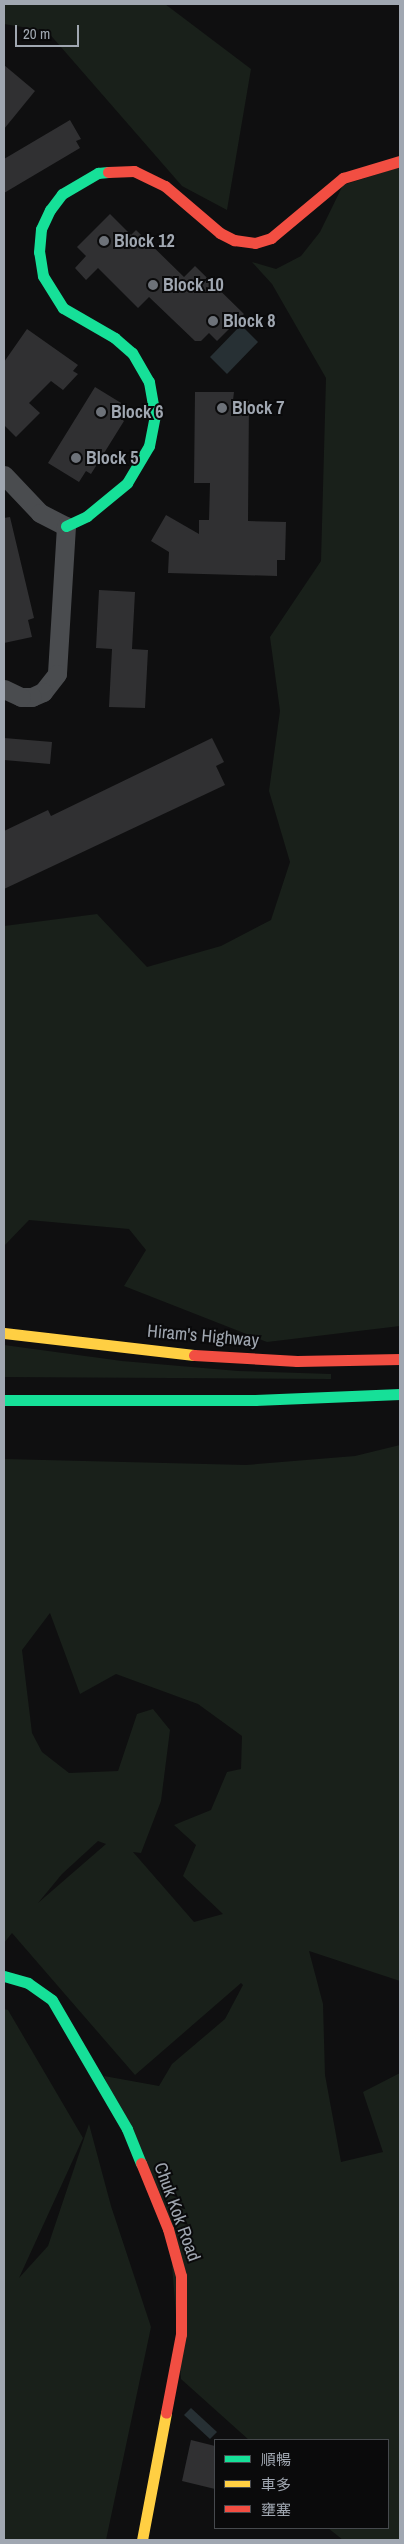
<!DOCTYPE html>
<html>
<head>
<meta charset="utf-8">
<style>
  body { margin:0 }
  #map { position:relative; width:404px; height:2544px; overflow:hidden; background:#0f0f10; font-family:"Archivo Narrow","Noto Sans TC",sans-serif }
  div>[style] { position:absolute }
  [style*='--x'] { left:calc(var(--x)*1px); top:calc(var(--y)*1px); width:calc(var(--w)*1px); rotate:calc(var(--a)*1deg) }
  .green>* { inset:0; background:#19201a }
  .water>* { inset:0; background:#273034 }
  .building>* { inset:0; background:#303032 }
  .street>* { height:19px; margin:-9.5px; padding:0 9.5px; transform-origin:9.5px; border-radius:9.5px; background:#4a4c4f }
  .fast>* { height:11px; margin:-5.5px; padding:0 5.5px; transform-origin:5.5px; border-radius:5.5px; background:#16e098 }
  .slow>* { height:11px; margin:-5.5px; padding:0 5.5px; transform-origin:5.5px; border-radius:5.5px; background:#ffcf43 }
  .jam>* { height:11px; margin:-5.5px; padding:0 5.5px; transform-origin:5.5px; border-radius:5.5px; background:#f24e42 }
  .dots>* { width:14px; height:14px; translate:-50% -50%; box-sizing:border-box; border:2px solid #0a0a0b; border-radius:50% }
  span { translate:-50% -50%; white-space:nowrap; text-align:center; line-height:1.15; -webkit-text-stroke:4px #0a0a0b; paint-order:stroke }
  .poi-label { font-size:18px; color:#a0a7b1; font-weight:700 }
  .left { translate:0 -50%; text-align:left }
  .street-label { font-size:18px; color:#a0a7b1 }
  .frame { position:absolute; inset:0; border:5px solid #a0a7b1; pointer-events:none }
  .legend { position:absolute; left:214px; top:2439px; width:175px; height:90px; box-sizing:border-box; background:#0a0a0b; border:1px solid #46494d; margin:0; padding:6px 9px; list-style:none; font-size:15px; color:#a0a7b1 }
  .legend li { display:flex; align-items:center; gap:10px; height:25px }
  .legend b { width:25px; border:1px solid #46494d }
  .scale { position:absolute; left:15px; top:25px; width:64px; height:22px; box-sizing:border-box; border:2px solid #a0a7b1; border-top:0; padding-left:6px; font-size:15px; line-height:18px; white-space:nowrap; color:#a0a7b1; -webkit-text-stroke:4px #0a0a0b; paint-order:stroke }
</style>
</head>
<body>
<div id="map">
  <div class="green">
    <i style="clip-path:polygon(4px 4px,165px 4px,251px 69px,227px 210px,182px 186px,47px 31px,4px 24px)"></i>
    <i style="clip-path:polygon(400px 167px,400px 1326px,267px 1342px,124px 1286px,146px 1250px,129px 1229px,29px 1220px,4px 1246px,4px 926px,97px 914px,147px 967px,221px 946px,271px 920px,290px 862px,269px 791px,280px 711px,270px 637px,321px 561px,326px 378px,272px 284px,252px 262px,276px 269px,301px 256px,320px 232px,343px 185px)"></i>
    <i style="clip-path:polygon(4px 1345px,122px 1361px,238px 1371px,331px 1374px,331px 1379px,4px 1377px)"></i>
    <i style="clip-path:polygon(evenodd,400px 1445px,400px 1981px,309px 1951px,323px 2004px,325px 2075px,341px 2162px,383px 2152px,363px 2092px,400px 2073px,400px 2540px,343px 2540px,328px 2528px,388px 2528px,388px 2440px,249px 2440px,181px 2379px,169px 2227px,104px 2076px,159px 2086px,172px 2064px,225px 2019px,243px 1985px,241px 1983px,135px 2075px,12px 1933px,4px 1943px,4px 1459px,246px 1465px,355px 1456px,400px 1445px,50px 1613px,80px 1694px,116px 1674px,198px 1704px,242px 1736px,241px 1769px,227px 1772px,211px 1810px,174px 1825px,196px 1845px,183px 1876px,223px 1914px,194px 1922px,133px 1852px,141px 1853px,161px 1801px,170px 1730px,153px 1709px,137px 1714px,118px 1771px,69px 1773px,42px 1752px,32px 1733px,22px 1650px,50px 1613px,400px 1445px,98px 1841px,106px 1844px,38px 1903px,62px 1874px,98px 1841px)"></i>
    <i style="clip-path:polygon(4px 2009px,8px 2010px,83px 2138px,19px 2278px,48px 2246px,89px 2124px,111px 2206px,151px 2327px,106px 2540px,4px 2540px)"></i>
  </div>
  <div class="water">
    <i style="clip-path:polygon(241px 325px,258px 342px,227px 374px,210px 357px)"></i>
    <i style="clip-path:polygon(191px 2408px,217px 2432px,210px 2439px,184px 2415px)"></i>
  </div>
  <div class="building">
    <i style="clip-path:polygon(4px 65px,35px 91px,4px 129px)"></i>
    <i style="clip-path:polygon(70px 120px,81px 139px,76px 141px,80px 148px,4px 193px,4px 159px)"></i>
    <i style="clip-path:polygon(110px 214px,131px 235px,136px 230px,184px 277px,195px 266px,244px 314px,217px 341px,209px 333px,201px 341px,195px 341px,149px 297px,138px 308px,98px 268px,86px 280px,75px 268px,86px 256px,77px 247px)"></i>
    <i style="clip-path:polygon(27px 329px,78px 365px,73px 371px,78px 374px,63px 390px,51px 381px,29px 403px,40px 413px,16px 437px,4px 425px,4px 362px)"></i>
    <i style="clip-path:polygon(95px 387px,126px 406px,119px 417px,124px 421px,91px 474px,86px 471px,79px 482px,48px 463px)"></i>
    <i style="clip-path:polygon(195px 392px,234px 392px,233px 400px,249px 401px,248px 521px,286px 522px,285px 560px,277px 560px,277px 576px,168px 573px,169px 552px,151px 541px,166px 515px,199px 534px,199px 520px,209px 520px,210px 483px,194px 483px)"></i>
    <i style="clip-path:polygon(10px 517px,34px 618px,28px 620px,32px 637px,4px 643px,4px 518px)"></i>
    <i style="clip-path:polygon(99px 590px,135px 592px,132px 649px,148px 650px,145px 708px,109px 707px,112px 649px,96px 648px)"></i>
    <i style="clip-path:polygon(4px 738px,52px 742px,50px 764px,4px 760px)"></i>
    <i style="clip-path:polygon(212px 738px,224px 762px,216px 766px,225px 785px,4px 889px,4px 831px,48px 810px,51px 816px)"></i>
    <i style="clip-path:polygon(191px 2440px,215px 2446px,215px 2489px,182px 2481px)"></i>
  </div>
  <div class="street">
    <i style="--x:4;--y:475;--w:52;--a:46.5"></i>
    <i style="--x:40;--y:513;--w:29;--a:27"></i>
    <i style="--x:66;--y:526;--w:148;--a:93.5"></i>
    <i style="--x:57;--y:674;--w:23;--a:128"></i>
    <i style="--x:43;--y:692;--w:12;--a:156"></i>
    <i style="--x:32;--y:697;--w:11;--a:180"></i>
    <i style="--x:21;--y:697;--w:19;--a:-155"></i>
  </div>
  <div class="fast">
    <i style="--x:66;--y:526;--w:23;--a:-25"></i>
    <i style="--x:87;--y:516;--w:52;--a:-39.5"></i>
    <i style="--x:127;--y:483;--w:43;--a:-59.3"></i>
    <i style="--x:149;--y:446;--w:31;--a:-79"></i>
    <i style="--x:155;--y:416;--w:35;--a:-100"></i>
    <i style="--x:149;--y:382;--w:34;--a:-120"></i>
    <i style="--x:132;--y:353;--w:23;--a:-139"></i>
    <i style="--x:115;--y:338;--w:60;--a:-150"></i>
    <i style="--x:63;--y:308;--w:38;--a:-122"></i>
    <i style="--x:43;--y:276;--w:24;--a:-99"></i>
    <i style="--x:39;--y:252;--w:23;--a:-85"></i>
    <i style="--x:41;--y:229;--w:21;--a:-65"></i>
    <i style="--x:50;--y:210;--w:20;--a:-53"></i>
    <i style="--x:62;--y:194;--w:42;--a:-30.3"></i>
    <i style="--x:98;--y:173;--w:10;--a:-6"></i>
    <i style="--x:4;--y:1400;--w:251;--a:0"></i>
    <i style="--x:255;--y:1400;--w:145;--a:-2.4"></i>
    <i style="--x:4;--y:1976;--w:25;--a:16"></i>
    <i style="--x:28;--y:1983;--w:29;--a:35"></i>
    <i style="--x:52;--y:2000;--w:149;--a:59.8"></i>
    <i style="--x:127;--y:2129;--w:37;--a:68"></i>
  </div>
  <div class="slow">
    <i style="--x:4;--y:1333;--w:191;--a:6.6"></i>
    <i style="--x:142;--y:2540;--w:129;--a:-79.3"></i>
  </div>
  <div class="jam">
    <i style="--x:108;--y:172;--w:26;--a:-2"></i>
    <i style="--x:134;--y:171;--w:34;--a:26"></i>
    <i style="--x:165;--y:186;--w:72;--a:40.5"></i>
    <i style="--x:220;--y:233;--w:16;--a:27"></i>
    <i style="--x:234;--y:240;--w:21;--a:8"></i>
    <i style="--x:255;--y:243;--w:17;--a:-17"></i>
    <i style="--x:271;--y:238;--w:94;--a:-39.8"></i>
    <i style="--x:343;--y:178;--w:59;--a:-16.6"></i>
    <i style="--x:194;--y:1355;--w:103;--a:3.3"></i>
    <i style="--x:297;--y:1361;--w:103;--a:-1.1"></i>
    <i style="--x:141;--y:2163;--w:71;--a:67.8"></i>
    <i style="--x:168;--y:2229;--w:49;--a:74.5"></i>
    <i style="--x:181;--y:2276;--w:58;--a:90"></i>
    <i style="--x:181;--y:2334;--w:80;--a:100.8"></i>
  </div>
  <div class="dots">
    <i style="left:104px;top:241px;background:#6d7279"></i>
    <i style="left:153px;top:285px;background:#6d7279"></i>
    <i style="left:213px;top:321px;background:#6d7279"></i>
    <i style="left:222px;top:408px;background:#6d7279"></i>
    <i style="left:101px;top:412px;background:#6d7279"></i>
    <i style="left:76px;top:458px;background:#6d7279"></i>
  </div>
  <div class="poi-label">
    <span class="left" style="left:114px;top:241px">Block 12</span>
    <span class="left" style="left:163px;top:285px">Block 10</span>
    <span class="left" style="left:223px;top:321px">Block 8</span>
    <span class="left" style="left:232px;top:408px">Block 7</span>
    <span class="left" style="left:111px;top:412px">Block 6</span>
    <span class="left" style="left:86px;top:458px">Block 5</span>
  </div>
  <div class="street-label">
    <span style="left:203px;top:1336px;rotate:5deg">Hiram's Highway</span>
    <span style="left:177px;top:2212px;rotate:70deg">Chuk Kok Road</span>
  </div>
  <div class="frame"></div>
  <ul class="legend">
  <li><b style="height:6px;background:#16e098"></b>順暢</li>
  <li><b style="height:6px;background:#ffcf43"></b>車多</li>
  <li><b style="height:6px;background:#f24e42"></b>壅塞</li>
  </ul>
  <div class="scale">20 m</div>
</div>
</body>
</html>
